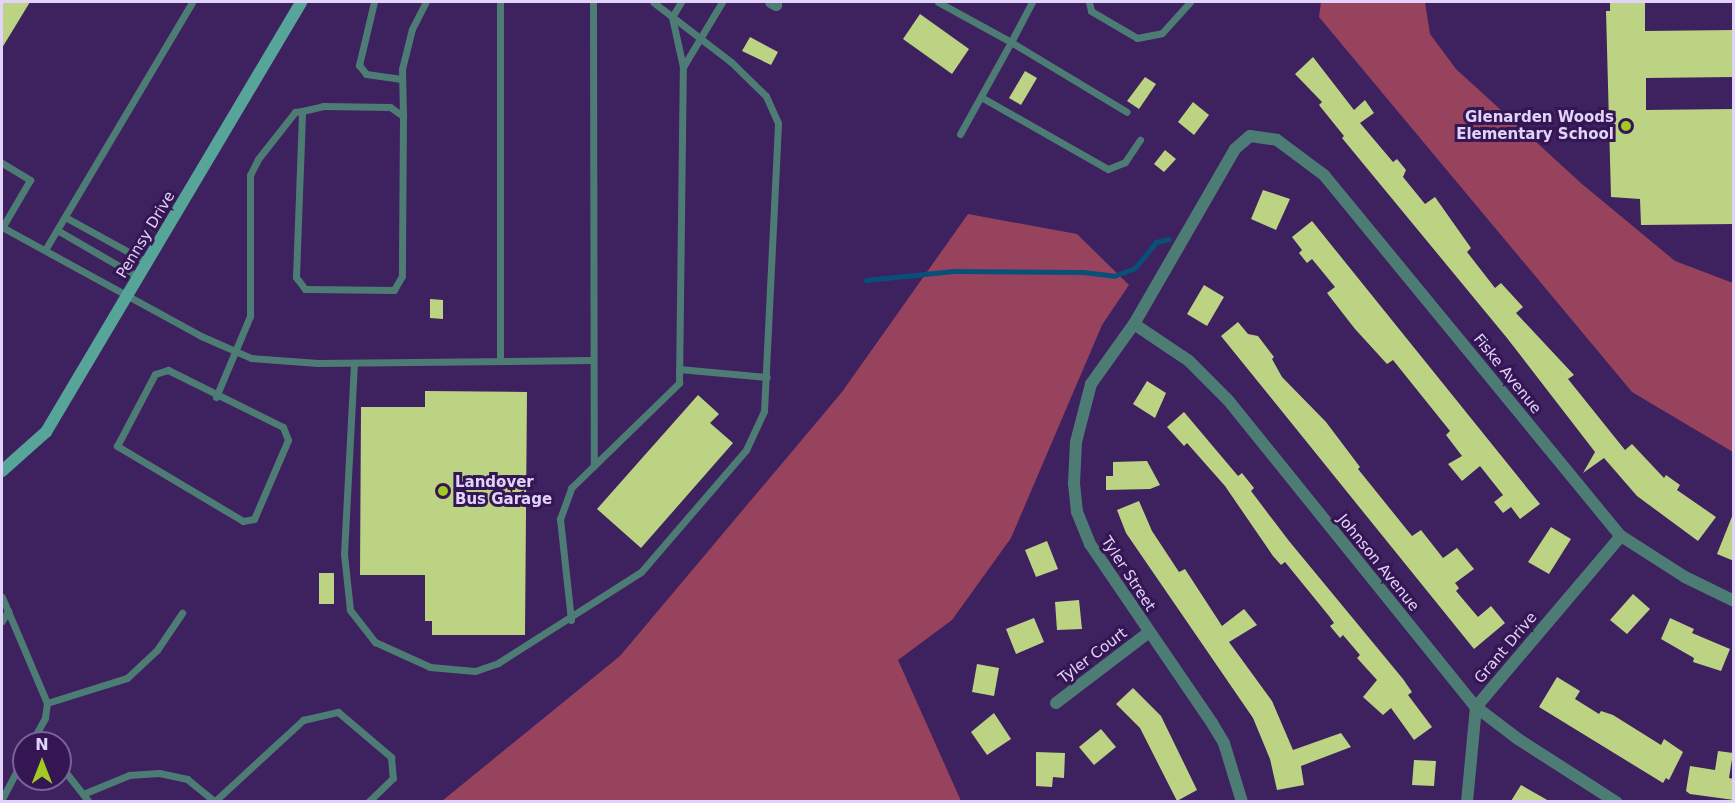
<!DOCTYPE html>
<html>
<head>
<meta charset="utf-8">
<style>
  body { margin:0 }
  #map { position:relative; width:1735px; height:803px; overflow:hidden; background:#3e215f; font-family:"DejaVu Sans",sans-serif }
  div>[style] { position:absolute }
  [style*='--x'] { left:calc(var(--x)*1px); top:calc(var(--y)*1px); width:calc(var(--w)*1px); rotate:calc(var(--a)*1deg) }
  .forest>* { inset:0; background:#98435e }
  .stream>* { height:5px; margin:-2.5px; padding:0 2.5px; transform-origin:2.5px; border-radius:2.5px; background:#095079 }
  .building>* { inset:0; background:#bcd383 }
  .lane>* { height:7px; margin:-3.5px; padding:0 3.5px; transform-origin:3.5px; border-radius:3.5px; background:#4d7c74 }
  .street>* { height:12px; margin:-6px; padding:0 6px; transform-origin:6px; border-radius:6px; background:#4d7c74 }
  .secondary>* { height:12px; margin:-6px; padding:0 6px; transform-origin:6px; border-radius:6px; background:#57a498 }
  .dots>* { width:16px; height:16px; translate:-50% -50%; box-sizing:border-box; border:3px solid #341653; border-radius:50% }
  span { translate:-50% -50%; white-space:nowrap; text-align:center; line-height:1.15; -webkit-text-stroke:6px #341653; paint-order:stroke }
  .poi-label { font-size:15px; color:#e1d3f9; font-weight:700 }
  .right { translate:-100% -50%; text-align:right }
  .left { translate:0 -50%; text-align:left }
  .street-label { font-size:15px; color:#e1d3f9 }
  .frame { position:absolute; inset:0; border:3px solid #e1d3f9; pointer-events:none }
  .north { position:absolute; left:12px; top:731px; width:60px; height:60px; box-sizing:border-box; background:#341653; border:2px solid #796295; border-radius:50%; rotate:0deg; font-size:16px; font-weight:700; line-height:24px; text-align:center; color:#e1d3f9 }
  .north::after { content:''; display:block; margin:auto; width:21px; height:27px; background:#a4c824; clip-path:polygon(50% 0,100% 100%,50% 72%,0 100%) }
</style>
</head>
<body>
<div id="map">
  <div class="forest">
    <i style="clip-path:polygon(1321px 2px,1425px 2px,1430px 34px,1456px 69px,1582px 184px,1675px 261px,1733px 283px,1733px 452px,1632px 392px,1319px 17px)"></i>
    <i style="clip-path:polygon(968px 214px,1077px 234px,1129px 285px,1102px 325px,1011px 538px,952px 620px,898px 660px,961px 801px,442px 801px,620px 656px,842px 392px)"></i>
  </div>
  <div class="stream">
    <i style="--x:866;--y:280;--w:88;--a:-5.8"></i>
    <i style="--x:954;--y:271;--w:129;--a:0.4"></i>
    <i style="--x:1083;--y:272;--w:31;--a:7"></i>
    <i style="--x:1114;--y:276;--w:22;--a:-21"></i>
    <i style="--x:1135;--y:268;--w:33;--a:-51"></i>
    <i style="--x:1156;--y:242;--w:13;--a:-13"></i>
  </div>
  <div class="building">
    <i style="clip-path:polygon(2px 2px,30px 2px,2px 48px)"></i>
    <i style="clip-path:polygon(1610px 2px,1645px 2px,1645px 31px,1734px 30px,1734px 77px,1646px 78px,1646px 110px,1734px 109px,1734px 224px,1641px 225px,1640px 199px,1611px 197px,1606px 11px,1610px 11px)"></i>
    <i style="clip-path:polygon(920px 14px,969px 49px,952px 74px,903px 39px)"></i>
    <i style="clip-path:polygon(750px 37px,778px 52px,771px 65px,742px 51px)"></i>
    <i style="clip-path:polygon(1313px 57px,1354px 110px,1365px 100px,1374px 113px,1360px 123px,1393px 162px,1397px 159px,1406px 170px,1403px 177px,1425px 204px,1435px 197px,1471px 248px,1467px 252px,1495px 288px,1501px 283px,1523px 307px,1516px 313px,1574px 375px,1568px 379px,1625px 450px,1632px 444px,1664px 478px,1666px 475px,1680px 485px,1677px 490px,1716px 517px,1698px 541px,1637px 496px,1604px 458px,1583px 473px,1595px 452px,1507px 338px,1342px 138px,1344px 136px,1319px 105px,1322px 102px,1295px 74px)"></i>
    <i style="clip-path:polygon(1025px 71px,1037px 78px,1021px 105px,1009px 98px)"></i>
    <i style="clip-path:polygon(1145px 77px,1156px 84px,1139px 109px,1127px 101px)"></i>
    <i style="clip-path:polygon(1193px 102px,1209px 115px,1194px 135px,1178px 122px)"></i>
    <i style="clip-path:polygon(1165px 150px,1176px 159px,1164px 172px,1154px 164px)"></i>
    <i style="clip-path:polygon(1263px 190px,1290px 199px,1276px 230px,1251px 219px)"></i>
    <i style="clip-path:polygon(1312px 221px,1540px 504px,1520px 519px,1511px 507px,1503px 513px,1494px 502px,1503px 495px,1480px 466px,1462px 481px,1448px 464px,1462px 456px,1446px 435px,1450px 431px,1393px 360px,1387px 364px,1355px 329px,1327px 293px,1335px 287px,1312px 259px,1307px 263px,1299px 253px,1302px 250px,1292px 237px)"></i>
    <i style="clip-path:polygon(1204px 285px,1224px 297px,1207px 326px,1187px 314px)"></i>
    <i style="clip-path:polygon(430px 299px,443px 300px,443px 319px,430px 318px)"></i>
    <i style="clip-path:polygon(1238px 322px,1248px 334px,1258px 336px,1274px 357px,1272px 359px,1282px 377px,1326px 422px,1360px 467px,1358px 469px,1412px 536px,1421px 530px,1443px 558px,1457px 548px,1474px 569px,1455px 583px,1459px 588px,1456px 591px,1478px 617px,1491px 606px,1505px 623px,1474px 649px,1221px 336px)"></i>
    <i style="clip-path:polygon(1147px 381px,1166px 393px,1155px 418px,1133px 404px)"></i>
    <i style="clip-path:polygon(425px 391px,527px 392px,525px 635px,432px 635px,432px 621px,425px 621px,425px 575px,360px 575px,361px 407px,425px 407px)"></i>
    <i style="clip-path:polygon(698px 395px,719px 414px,710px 423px,733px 443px,641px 548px,597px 509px)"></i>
    <i style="clip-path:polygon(1184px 412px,1238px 476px,1242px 473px,1254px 488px,1251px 491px,1289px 541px,1403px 679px,1412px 692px,1408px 695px,1432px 727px,1414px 740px,1391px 708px,1383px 715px,1363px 697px,1377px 680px,1357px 658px,1360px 655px,1343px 635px,1340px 638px,1330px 626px,1334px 623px,1329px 616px,1285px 562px,1281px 565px,1273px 556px,1225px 486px,1187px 443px,1184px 446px,1167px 427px)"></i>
    <i style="clip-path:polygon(1147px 461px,1160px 485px,1150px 489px,1106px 490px,1106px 476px,1113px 476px,1113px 462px)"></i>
    <i style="clip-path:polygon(1139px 501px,1152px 531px,1179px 572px,1185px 569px,1222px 626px,1244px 609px,1257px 625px,1229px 642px,1272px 701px,1293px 750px,1341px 733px,1351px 747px,1301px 766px,1304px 785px,1277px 790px,1270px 759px,1253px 718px,1126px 533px,1117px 510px)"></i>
    <i style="clip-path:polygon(1733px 514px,1734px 515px,1734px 561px,1717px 554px)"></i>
    <i style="clip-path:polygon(1551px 527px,1571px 539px,1549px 574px,1528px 562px)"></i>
    <i style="clip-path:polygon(1047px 541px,1058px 569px,1036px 577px,1025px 550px)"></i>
    <i style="clip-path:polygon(319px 573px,334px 573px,334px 604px,319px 604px)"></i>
    <i style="clip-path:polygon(1633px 594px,1650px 609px,1627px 634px,1610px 620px)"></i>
    <i style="clip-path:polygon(1079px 600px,1082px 629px,1057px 630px,1055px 602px)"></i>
    <i style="clip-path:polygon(1034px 618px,1044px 642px,1016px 654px,1006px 629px)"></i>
    <i style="clip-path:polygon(1670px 618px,1694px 629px,1692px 633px,1730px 649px,1721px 671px,1693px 662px,1694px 658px,1661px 639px)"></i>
    <i style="clip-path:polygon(977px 664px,999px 668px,994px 696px,972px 692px)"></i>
    <i style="clip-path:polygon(1557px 677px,1580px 691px,1575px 699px,1599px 714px,1601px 711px,1613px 715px,1661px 745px,1664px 739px,1683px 752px,1669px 780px,1666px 778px,1663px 783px,1539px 707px)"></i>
    <i style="clip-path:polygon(1133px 688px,1161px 716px,1197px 790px,1177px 801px,1140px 728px,1116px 704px)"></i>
    <i style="clip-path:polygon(994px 713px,1011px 739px,987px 755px,971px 732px)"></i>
    <i style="clip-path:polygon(1101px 729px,1116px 747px,1094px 765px,1079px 747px)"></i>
    <i style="clip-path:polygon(1718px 751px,1733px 753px,1729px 778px,1734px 779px,1734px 800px,1690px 794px,1686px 791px,1690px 766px,1715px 770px)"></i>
    <i style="clip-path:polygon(1036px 752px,1065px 753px,1064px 778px,1053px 777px,1052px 787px,1036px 786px)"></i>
    <i style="clip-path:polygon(1414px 760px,1436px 761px,1434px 786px,1412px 785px)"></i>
    <i style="clip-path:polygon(1521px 785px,1549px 801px,1511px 801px)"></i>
  </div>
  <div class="lane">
    <i style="--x:374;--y:2;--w:65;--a:103.4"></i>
    <i style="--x:359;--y:65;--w:11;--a:52"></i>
    <i style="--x:366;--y:74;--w:36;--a:8"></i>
    <i style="--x:500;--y:2;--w:359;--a:90"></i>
    <i style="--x:593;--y:2;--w:464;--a:89.9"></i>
    <i style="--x:938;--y:2;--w:83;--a:28.7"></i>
    <i style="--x:1011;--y:42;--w:45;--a:-62.3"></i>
    <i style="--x:1089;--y:2;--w:9;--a:77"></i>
    <i style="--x:1091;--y:11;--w:53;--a:30.4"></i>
    <i style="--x:1137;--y:38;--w:25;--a:-11"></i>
    <i style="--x:1162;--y:33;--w:42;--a:-47.9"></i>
    <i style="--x:683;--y:67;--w:76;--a:-59"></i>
    <i style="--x:981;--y:97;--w:146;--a:29.6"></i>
    <i style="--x:1108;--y:169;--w:18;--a:-22"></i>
    <i style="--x:1125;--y:162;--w:27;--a:-56"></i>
    <i style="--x:403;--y:116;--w:47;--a:-91.2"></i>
    <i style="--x:402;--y:69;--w:41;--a:-76"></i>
    <i style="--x:412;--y:29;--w:30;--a:-63"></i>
    <i style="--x:960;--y:134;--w:105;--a:-61"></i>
    <i style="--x:1011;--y:42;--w:135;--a:31.1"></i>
    <i style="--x:2;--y:163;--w:33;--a:31"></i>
    <i style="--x:30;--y:180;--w:56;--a:120.3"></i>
    <i style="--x:65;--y:217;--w:94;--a:28.8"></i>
    <i style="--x:2;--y:227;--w:227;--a:28.7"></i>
    <i style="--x:201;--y:336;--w:55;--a:23.7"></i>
    <i style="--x:251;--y:358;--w:67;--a:4.3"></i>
    <i style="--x:318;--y:363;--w:275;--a:-0.6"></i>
    <i style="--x:57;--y:230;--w:94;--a:30.1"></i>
    <i style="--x:45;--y:250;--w:288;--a:-59.3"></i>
    <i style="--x:354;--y:363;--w:191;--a:93"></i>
    <i style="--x:344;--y:554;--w:56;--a:83.9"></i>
    <i style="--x:350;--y:610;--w:41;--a:52"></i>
    <i style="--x:375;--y:642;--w:60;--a:24.4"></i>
    <i style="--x:430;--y:667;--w:45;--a:5.1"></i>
    <i style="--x:475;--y:671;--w:24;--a:-19"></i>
    <i style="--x:498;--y:663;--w:169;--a:-32.5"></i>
    <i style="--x:641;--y:572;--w:161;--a:-49.3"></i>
    <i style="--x:746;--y:450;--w:43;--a:-65.2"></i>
    <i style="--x:764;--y:411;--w:288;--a:-87.2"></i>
    <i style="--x:778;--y:123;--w:30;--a:-114"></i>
    <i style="--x:766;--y:96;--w:49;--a:-135.8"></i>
    <i style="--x:731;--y:62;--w:98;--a:-142.4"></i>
    <i style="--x:679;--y:369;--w:88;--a:5.2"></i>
    <i style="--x:168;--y:370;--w:128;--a:26.4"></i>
    <i style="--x:283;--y:427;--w:14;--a:69"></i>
    <i style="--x:288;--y:440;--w:86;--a:113.3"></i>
    <i style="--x:254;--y:519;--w:11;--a:170"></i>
    <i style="--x:243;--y:521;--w:147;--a:-149.2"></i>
    <i style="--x:117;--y:446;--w:81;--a:-62.2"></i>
    <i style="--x:155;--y:374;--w:14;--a:-17"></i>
    <i style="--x:216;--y:397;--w:88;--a:-67.2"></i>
    <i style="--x:250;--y:316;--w:141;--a:-90"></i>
    <i style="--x:250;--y:175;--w:18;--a:-63"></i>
    <i style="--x:258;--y:159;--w:60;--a:-51.8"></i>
    <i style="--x:295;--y:112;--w:7;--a:-8"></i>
    <i style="--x:302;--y:111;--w:22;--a:-13"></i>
    <i style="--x:323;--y:106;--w:67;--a:0.9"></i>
    <i style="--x:390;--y:107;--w:16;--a:35"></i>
    <i style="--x:403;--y:116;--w:160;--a:90.4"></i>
    <i style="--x:402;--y:276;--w:16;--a:120"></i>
    <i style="--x:394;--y:290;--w:89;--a:-179.4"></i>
    <i style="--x:305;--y:289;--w:15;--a:-127"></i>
    <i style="--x:296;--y:277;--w:166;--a:-87.9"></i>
    <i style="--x:2;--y:597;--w:115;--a:67"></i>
    <i style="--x:47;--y:703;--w:15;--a:98"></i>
    <i style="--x:45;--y:718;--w:29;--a:119"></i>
    <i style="--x:571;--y:620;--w:102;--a:-96.2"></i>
    <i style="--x:560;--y:519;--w:33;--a:-70"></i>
    <i style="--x:571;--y:488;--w:151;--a:-44.2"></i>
    <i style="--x:679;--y:383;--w:316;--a:-89.3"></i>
    <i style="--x:683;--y:67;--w:51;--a:-102.4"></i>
    <i style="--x:672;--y:17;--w:17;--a:-59"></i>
    <i style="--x:2;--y:621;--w:12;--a:-59"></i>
    <i style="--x:47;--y:703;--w:84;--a:-17.4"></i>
    <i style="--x:127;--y:678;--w:41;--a:-43"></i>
    <i style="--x:157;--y:650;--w:45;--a:-56"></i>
    <i style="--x:60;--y:765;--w:47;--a:51.9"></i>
    <i style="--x:83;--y:794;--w:50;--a:-22.4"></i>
    <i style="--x:129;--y:775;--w:30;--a:-4"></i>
    <i style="--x:159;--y:773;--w:29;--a:12"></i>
    <i style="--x:187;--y:779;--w:36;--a:39"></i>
    <i style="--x:2;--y:799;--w:47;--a:-62.4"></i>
    <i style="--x:215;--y:801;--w:120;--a:-42.6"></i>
    <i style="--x:303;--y:720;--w:36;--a:-13"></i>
    <i style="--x:338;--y:712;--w:70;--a:40.3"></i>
    <i style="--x:391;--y:757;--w:21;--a:85"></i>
    <i style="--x:393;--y:778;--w:35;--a:136"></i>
  </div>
  <div class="street">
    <i style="--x:771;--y:2;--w:6;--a:31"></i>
    <i style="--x:1134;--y:324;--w:66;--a:33.9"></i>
    <i style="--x:1189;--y:361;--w:55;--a:45"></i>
    <i style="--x:1228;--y:400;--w:395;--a:51.1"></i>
    <i style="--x:1476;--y:707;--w:53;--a:37.3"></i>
    <i style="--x:1518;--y:739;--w:117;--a:32.7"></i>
    <i style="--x:1056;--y:703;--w:116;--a:-37.3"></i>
    <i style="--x:1242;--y:802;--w:62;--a:-107"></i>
    <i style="--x:1224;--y:743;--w:23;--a:-121"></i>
    <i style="--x:1212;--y:723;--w:217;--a:-124.3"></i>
    <i style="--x:1090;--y:544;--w:35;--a:-112"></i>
    <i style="--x:1077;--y:512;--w:29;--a:-96"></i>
    <i style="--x:1074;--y:483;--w:41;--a:-87.2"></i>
    <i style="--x:1076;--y:442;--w:60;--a:-75.5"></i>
    <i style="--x:1091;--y:384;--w:74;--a:-54.4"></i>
    <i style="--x:1134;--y:324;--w:202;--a:-60"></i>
    <i style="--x:1235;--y:149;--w:20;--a:-41"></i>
    <i style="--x:1250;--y:136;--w:27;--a:8"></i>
    <i style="--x:1277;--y:140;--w:59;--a:36.7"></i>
    <i style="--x:1324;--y:175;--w:467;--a:50.6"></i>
    <i style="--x:1621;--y:536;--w:76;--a:32.6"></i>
    <i style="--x:1685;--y:577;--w:55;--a:26.1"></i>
    <i style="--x:1467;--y:802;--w:95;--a:-84.6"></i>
    <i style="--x:1476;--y:707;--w:224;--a:-49.7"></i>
  </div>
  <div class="secondary">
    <i style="--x:2;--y:471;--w:59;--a:-41.6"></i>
    <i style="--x:46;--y:432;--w:500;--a:-59.3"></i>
  </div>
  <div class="dots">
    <i style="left:1626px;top:126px;background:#a4c824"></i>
    <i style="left:443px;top:491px;background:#a4c824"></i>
  </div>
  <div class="poi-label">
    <span class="right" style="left:1614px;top:126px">Glenarden Woods<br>Elementary School</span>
    <span class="left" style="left:455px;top:491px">Landover<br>Bus Garage</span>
  </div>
  <div class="street-label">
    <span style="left:146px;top:235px;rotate:-59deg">Pennsy Drive</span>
    <span style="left:1507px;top:374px;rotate:51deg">Fiske Avenue</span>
    <span style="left:1378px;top:563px;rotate:51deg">Johnson Avenue</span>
    <span style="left:1128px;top:574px;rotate:57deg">Tyler Street</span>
    <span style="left:1506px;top:648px;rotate:-50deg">Grant Drive</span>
    <span style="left:1093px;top:656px;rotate:-37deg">Tyler Court</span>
  </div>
  <div class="frame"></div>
  <div class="north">N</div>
</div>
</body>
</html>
